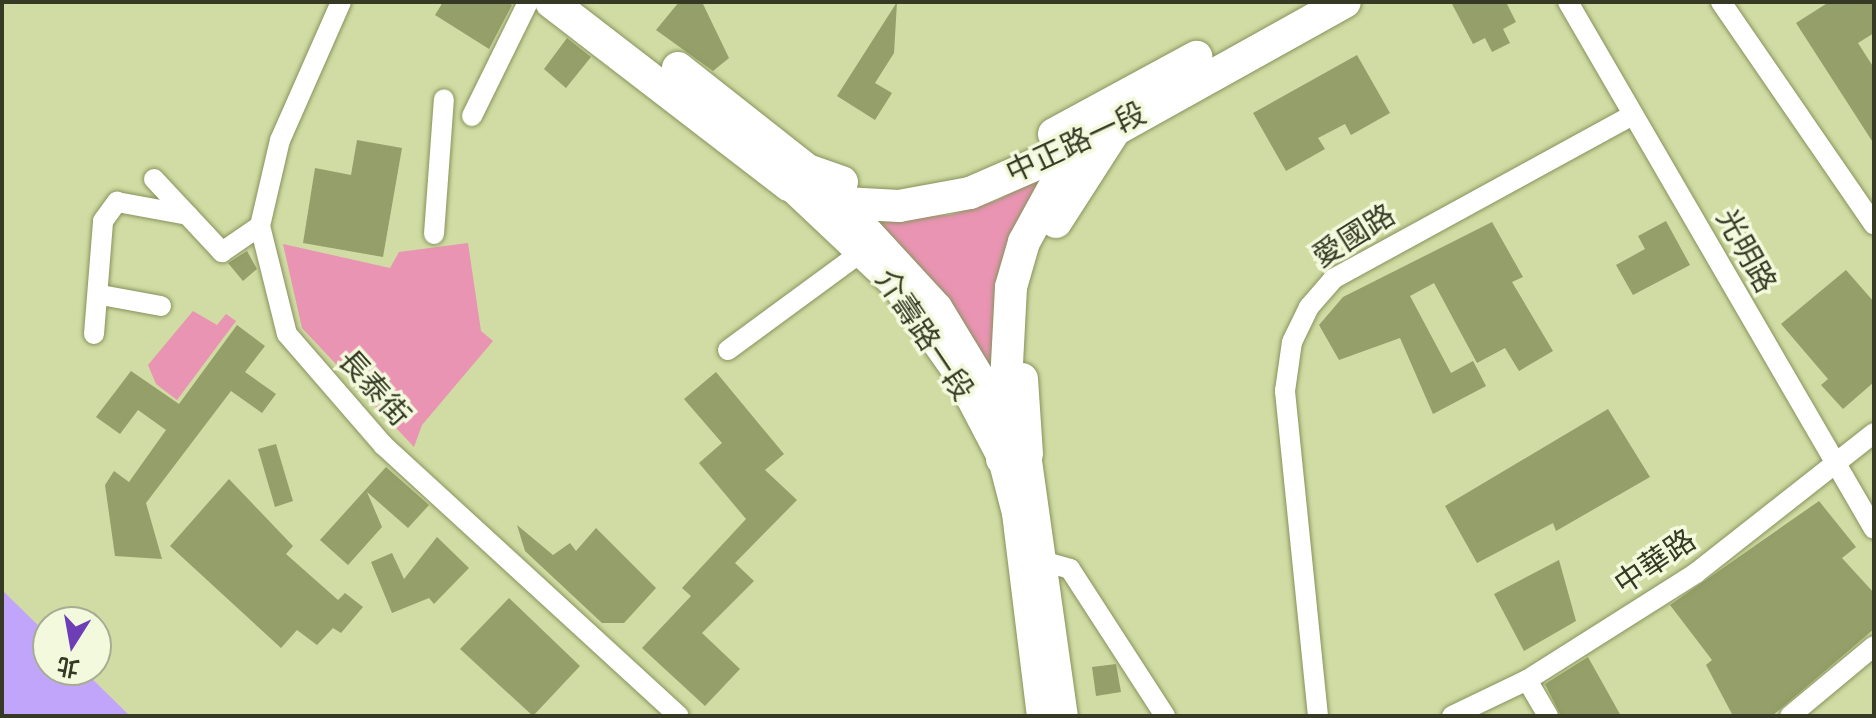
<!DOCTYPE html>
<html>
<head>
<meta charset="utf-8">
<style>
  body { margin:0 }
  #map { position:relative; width:1876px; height:718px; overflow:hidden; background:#d0dca3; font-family:"Space Grotesk","Noto Sans TC",sans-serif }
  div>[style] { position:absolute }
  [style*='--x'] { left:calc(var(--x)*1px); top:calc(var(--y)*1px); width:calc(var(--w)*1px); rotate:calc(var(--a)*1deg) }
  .green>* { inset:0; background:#e894b2 }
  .water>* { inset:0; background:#c0a5fb }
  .building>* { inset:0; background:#949f69 }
  .roads { filter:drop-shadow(0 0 2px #88925d) drop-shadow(0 0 2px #88925d) }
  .minor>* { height:20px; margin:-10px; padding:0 10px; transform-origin:10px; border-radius:10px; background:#fff }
  .secondary>* { height:28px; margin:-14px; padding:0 14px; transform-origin:14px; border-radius:14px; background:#fff }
  .primary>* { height:32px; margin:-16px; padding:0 16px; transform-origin:16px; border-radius:16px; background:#fff }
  span { translate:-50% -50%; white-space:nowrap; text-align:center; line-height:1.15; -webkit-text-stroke:7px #f3f9dd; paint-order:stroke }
  .street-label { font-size:30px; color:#363a24 }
  .frame { position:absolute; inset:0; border:4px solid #363a24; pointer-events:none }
  .north { position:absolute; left:32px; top:606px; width:80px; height:80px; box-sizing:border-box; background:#f3f9dd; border:2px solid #a7ad93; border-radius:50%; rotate:191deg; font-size:22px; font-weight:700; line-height:32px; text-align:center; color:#363a24 }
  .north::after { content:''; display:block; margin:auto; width:28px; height:36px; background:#6d3eb5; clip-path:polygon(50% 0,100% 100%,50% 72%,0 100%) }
</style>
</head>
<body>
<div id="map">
  <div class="green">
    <i style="clip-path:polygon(1052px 168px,992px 348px,989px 371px,871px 218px,950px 215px,998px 200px)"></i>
    <i style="clip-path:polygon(468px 243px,481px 331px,493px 341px,422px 425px,414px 447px,302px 328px,283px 244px,390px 268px,399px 252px)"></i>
    <i style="clip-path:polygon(193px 311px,217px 325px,226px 314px,236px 321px,177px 400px,156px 384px,148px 365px)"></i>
  </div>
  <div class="water">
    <i style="clip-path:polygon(2px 590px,48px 635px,48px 670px,83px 670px,130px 716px,2px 716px)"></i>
  </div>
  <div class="building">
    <i style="clip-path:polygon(443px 2px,507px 2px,512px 5px,489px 49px,435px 15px)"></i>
    <i style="clip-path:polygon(679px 2px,702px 2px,729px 58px,713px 71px,656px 30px)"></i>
    <i style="clip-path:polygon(897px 2px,894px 53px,875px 83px,892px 93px,875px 120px,837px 96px)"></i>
    <i style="clip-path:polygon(1451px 2px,1506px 2px,1516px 22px,1503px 29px,1510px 43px,1492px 52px,1485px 38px,1473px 44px)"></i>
    <i style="clip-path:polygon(1829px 2px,1874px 2px,1874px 33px,1858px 43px,1874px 68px,1874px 144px,1796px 23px)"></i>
    <i style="clip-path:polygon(567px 38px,591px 57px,566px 88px,544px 69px)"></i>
    <i style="clip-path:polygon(1357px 55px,1390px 113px,1351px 135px,1345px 124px,1318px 138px,1325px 149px,1286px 171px,1253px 113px)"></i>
    <i style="clip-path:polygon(357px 140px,402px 148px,383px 257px,303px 243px,315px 168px,351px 175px)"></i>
    <i style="clip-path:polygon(1666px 221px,1690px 265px,1633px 295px,1616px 265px,1645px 249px,1638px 236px)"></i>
    <i style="clip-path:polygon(1492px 222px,1523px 277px,1512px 282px,1553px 351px,1519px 371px,1505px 348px,1477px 363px,1434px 283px,1410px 296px,1451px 373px,1473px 361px,1486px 386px,1433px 414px,1400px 338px,1339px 360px,1319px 325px,1343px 297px)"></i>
    <i style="clip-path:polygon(247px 251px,257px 269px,243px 281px,228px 263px)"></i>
    <i style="clip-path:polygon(1846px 270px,1874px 302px,1874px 382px,1843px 409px,1821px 385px,1828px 379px,1781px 324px)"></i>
    <i style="clip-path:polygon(237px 325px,265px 346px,245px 372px,276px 394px,262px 413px,231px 391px,146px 503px,162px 559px,115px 556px,105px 485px,114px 471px,129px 482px,166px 430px,138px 410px,120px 434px,96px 417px,131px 371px,179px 404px)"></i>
    <i style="clip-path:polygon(716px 372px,784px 454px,765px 470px,797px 500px,735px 563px,754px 581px,702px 633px,740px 669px,705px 706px,642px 648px,691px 596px,682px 588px,746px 519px,699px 463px,722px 443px,684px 399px)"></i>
    <i style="clip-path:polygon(1608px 409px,1650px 477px,1556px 531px,1553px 523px,1477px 563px,1445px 506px)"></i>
    <i style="clip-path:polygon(276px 444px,293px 501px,275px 507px,258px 449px)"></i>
    <i style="clip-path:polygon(386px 467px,429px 505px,408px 528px,367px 492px,382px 527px,348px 565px,320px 540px)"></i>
    <i style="clip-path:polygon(229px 479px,293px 546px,286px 554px,338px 600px,345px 593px,363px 607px,341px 633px,333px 628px,317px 645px,297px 630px,281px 648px,170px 546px)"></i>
    <i style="clip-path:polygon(1819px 501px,1856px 547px,1842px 558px,1874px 593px,1874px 629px,1772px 716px,1733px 716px,1706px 665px,1712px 660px,1670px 605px)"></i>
    <i style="clip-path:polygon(517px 525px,553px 555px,570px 543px,576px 551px,596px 528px,656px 588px,624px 623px,602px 623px,525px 551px)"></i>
    <i style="clip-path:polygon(437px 537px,469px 568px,434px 604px,429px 598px,392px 613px,371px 562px,392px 553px,404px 579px)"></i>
    <i style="clip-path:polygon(1559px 560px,1576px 621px,1524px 651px,1494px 594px)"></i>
    <i style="clip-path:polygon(509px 598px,580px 666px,533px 716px,460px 649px)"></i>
    <i style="clip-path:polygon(1588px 657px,1621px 716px,1561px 716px,1545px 684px)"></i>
    <i style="clip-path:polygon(1116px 664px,1121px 692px,1096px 696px,1092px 667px)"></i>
  </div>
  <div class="roads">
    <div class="minor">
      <i style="--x:341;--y:2;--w:151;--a:113.8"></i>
      <i style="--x:280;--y:140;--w:88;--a:103.1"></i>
      <i style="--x:260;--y:226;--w:111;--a:76"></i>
      <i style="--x:287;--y:334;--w:147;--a:49.1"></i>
      <i style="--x:383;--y:445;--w:401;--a:42.5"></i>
      <i style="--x:1568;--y:2;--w:609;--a:59.86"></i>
      <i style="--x:1721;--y:2;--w:270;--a:55.5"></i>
      <i style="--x:472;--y:116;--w:127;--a:-63.8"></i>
      <i style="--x:154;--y:179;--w:100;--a:47"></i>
      <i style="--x:222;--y:252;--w:46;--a:-34.4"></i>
      <i style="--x:434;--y:234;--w:135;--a:-85.8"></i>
      <i style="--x:101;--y:295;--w:61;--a:10.4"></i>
      <i style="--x:94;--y:334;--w:113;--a:-85.4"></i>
      <i style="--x:103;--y:221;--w:24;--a:-54"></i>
      <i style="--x:117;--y:202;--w:72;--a:10.4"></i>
      <i style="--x:728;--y:350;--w:169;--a:-36.3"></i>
      <i style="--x:1046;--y:562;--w:25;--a:16"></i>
      <i style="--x:1070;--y:569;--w:175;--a:57.1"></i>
      <i style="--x:1527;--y:680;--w:42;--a:59.7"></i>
      <i style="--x:1318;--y:716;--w:327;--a:-95.8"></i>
      <i style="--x:1285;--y:391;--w:49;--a:-81.9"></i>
      <i style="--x:1292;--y:342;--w:39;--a:-64"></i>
      <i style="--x:1309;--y:307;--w:37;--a:-49"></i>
      <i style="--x:1333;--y:279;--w:342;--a:-28.7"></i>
      <i style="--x:1452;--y:716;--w:83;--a:-25.6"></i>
      <i style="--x:1527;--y:680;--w:200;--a:-32.3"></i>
      <i style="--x:1696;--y:573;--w:226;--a:-38.2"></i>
      <i style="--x:1790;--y:716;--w:109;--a:-39.8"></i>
    </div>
    <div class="secondary">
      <i style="--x:792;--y:188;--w:141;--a:43.3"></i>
      <i style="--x:895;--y:285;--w:105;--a:54.7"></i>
      <i style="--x:956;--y:371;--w:99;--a:62.4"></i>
      <i style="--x:1002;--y:459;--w:56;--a:75.5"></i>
      <i style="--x:1016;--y:513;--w:205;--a:83"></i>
      <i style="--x:835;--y:195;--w:152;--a:47.4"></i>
      <i style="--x:938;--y:307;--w:172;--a:58.8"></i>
      <i style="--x:1027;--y:454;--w:265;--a:82"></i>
    </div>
    <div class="primary">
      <i style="--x:551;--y:2;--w:300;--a:37.6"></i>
      <i style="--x:789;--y:185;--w:58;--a:18.1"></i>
      <i style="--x:844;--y:203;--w:55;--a:3.1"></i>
      <i style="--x:899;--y:206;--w:72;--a:-10.4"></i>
      <i style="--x:970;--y:193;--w:158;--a:-23.5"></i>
      <i style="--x:1115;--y:130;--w:263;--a:-29.1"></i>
      <i style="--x:678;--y:68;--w:164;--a:38.3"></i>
      <i style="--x:807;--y:170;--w:37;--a:19"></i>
      <i style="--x:1054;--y:134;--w:162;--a:-28.5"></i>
      <i style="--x:1056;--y:222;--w:109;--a:-57.3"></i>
      <i style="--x:1022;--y:379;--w:75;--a:86.2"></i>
      <i style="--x:1002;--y:459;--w:172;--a:-87"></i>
      <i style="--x:1011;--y:287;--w:47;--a:-73.9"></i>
      <i style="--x:1024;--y:242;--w:113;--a:-61.4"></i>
    </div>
  </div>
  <div class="street-label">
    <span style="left:1076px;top:143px;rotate:-25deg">中正路一段</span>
    <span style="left:1354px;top:236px;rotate:-32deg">愛國路</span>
    <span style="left:1746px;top:251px;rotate:61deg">光明路</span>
    <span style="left:924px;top:335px;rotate:56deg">介壽路一段</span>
    <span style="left:374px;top:388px;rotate:48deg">長泰街</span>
    <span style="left:1655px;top:562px;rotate:-34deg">中華路</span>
  </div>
  <div class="frame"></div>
  <div class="north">北</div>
</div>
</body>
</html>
